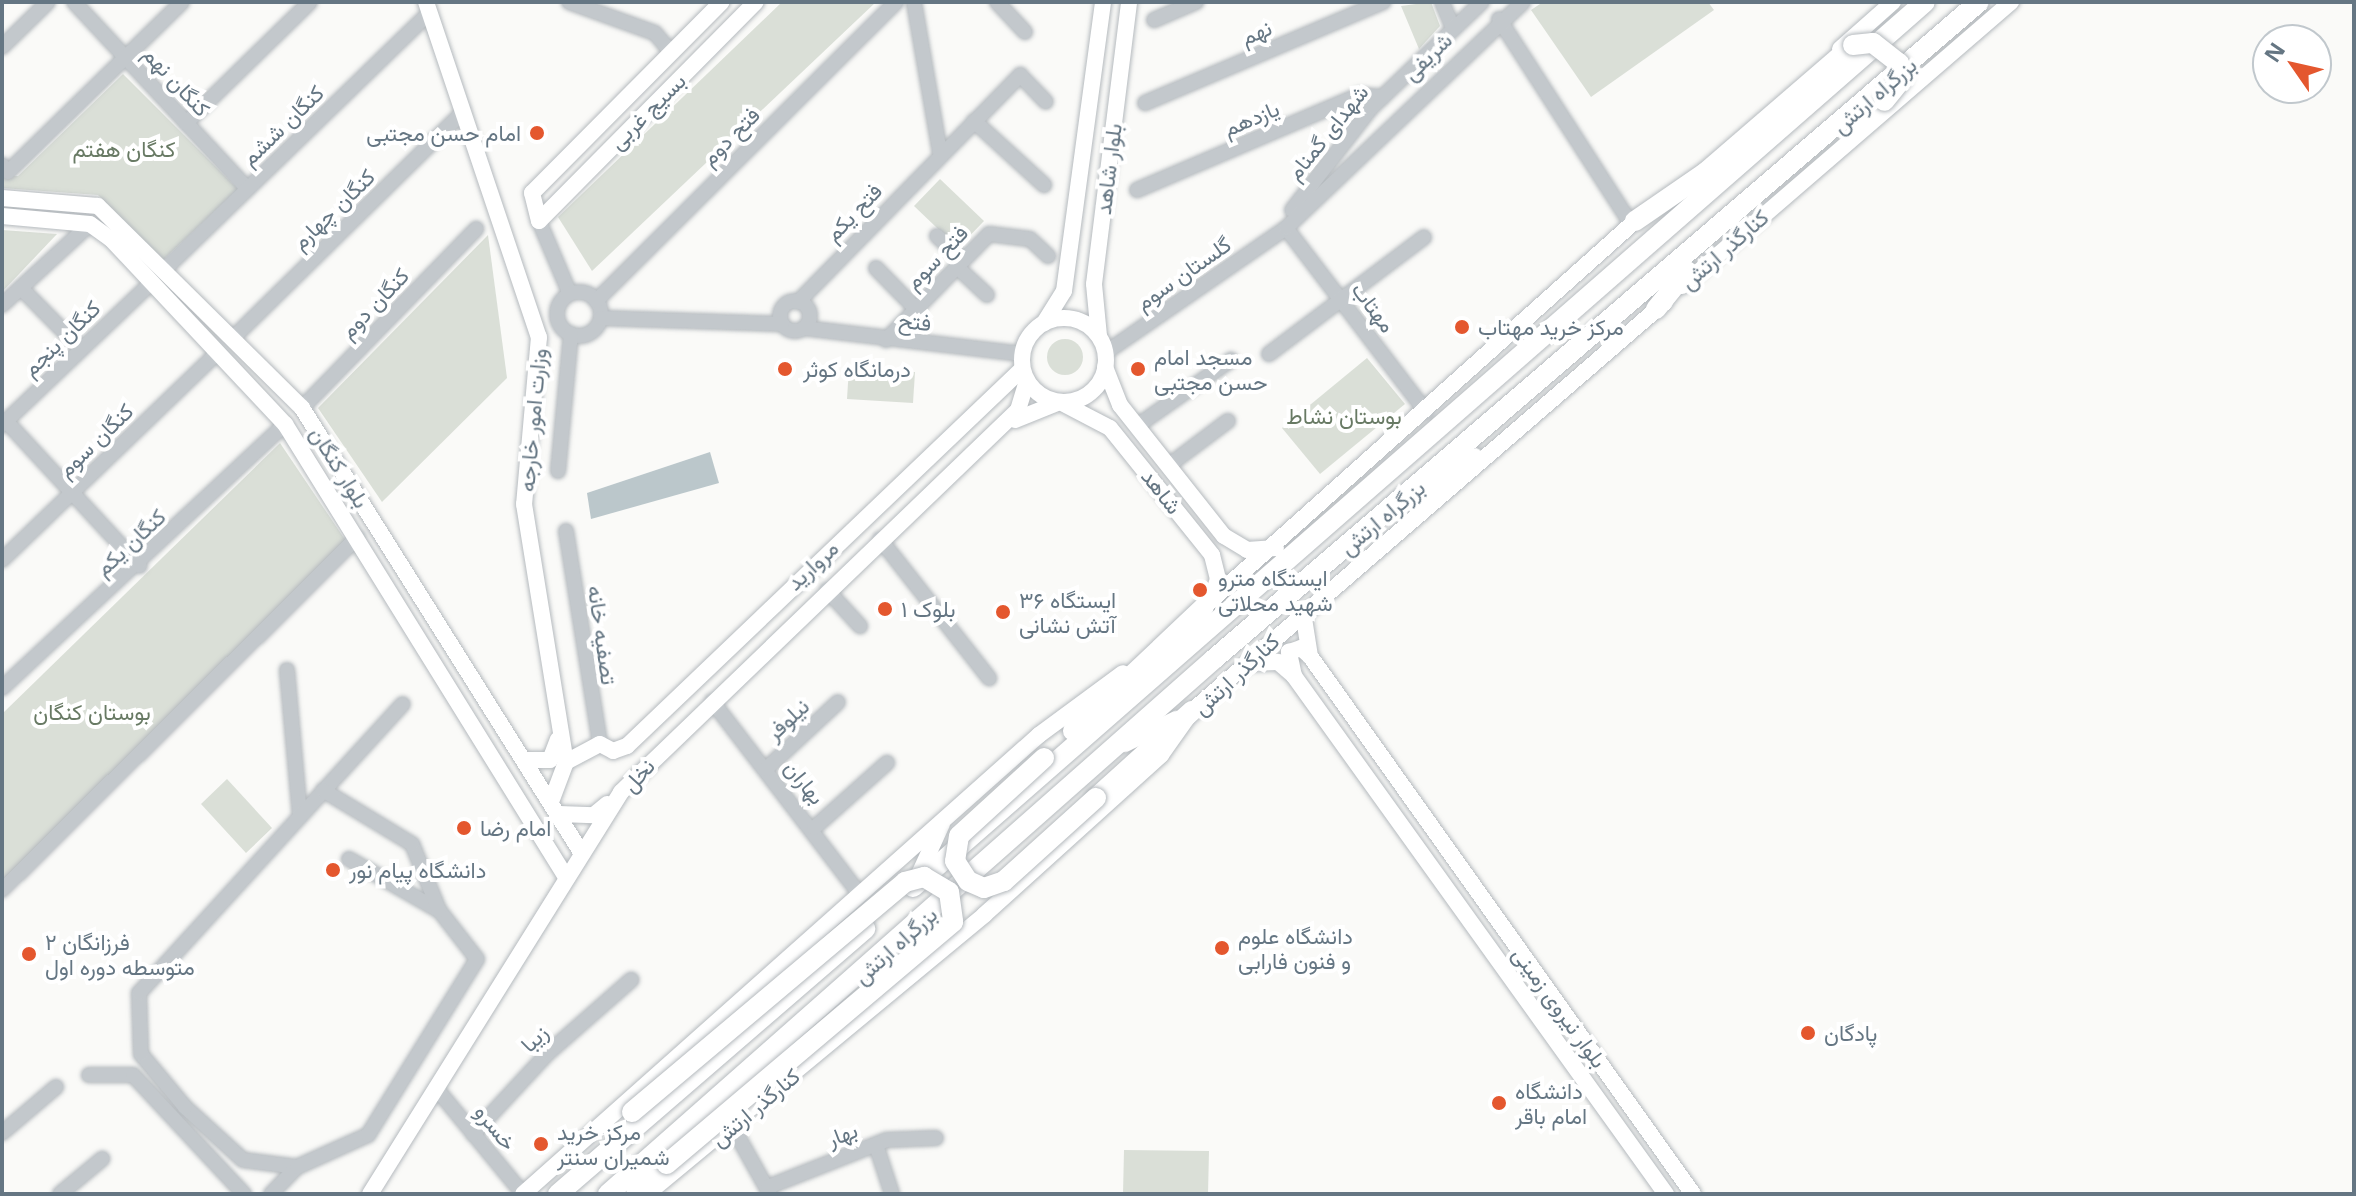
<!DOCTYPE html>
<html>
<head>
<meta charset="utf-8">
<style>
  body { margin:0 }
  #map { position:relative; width:2356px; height:1196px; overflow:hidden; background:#fafaf8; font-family:"Noto Sans",Vazirmatn,sans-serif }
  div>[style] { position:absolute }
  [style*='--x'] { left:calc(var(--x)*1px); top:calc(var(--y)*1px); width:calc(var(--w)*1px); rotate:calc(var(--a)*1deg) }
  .green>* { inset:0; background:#dadfd7 }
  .round { border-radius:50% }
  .water>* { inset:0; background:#bbc7cb }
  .roads { filter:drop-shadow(0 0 2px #b5babe) drop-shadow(0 0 2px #b5babe) }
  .minor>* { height:14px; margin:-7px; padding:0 7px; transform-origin:7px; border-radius:7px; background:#c3c8cc }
  .minor>.ring { margin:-7px; padding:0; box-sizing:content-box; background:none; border:14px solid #c3c8cc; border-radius:50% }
  .major>* { height:16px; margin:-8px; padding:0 8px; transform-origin:8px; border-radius:8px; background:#fff }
  .major>.ring { margin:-8px; padding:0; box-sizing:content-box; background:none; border:16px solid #fff; border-radius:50% }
  .highway>* { height:20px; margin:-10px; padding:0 10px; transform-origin:10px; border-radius:10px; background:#fff }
  .bridges { filter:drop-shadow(0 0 2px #b4b9bd) drop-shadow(0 0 2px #b4b9bd) }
  .highway-bridge>* { height:20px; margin:-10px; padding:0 10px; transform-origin:10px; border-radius:10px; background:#fff }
  .dots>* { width:22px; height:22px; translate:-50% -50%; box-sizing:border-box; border:4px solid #fff; border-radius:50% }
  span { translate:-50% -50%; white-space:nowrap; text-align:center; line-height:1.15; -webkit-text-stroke:8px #fff; paint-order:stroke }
  .street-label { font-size:22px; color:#657683 }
  .poi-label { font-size:22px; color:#657683 }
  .right { translate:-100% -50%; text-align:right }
  .left { translate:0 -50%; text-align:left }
  .park-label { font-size:22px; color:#687a64 }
  .frame { position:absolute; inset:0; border:4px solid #657683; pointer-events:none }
  .north { position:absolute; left:2252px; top:24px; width:80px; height:80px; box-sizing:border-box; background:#fff; border:2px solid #c1c8cd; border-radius:50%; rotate:304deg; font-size:22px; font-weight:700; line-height:32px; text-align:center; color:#657683 }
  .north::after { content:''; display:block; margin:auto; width:28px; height:36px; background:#e4572e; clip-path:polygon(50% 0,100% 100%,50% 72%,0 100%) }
</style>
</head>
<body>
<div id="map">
  <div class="green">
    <i style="clip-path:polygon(782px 2px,876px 2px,592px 271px,558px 217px)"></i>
    <i style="clip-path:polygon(1431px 2px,1440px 26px,1419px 49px,1401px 6px)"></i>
    <i style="clip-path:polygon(1543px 2px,1708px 2px,1714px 10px,1591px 97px,1531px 10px)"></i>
    <i style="clip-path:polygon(123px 74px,238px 189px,163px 260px,98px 195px,2px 188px,2px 176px,18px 176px)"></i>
    <i style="clip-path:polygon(940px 179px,984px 221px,958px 248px,914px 206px)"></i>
    <i style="clip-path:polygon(2px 230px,57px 234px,2px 292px)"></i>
    <i style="clip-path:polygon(488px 235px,507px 378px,382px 502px,318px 408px)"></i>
    <i class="round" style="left:1047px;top:339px;width:36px;height:36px"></i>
    <i style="clip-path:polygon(1367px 358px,1405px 404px,1320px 474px,1282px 428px)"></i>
    <i style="clip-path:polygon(849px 368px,915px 372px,913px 403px,847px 399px)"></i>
    <i style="clip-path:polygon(280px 443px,348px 544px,2px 882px,2px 714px)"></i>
    <i style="clip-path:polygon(227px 779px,272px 828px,246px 853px,201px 804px)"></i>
    <i style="clip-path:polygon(1124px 1150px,1209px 1151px,1208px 1194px,1123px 1194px)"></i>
  </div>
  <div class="water">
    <i style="clip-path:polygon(710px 452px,719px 483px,591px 519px,587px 493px)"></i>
  </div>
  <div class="roads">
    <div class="minor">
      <i style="--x:74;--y:2;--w:255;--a:47.1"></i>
      <i style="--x:569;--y:2;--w:91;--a:19.8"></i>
      <i style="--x:655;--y:33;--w:26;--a:50"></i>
      <i style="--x:914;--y:2;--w:153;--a:80.2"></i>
      <i style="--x:997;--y:2;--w:41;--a:47"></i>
      <i style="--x:1442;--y:2;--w:28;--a:67"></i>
      <i style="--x:1499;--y:19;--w:244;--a:57.2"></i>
      <i style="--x:1154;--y:20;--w:46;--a:-23.2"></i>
      <i style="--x:2;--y:47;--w:64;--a:-44.4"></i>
      <i style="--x:1145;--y:103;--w:259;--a:-23"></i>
      <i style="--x:974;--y:121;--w:95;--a:42.4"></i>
      <i style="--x:186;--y:123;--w:173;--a:-44.3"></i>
      <i style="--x:2;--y:165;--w:9;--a:49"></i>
      <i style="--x:8;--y:172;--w:243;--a:-44.3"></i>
      <i style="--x:1137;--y:190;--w:242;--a:-23.1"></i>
      <i style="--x:1360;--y:95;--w:23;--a:5"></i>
      <i style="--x:1292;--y:210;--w:130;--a:-52.2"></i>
      <i style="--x:1372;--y:107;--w:152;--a:-43.7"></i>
      <i style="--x:539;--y:221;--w:79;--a:67"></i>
      <i style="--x:1286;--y:228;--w:231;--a:52.7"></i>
      <i style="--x:937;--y:236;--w:35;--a:43"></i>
      <i style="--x:957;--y:267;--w:41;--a:43"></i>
      <i style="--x:876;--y:268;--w:57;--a:45.7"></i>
      <i style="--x:164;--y:270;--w:371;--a:-44.1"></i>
      <i style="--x:21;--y:288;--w:86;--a:45.5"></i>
      <i class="ring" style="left:557px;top:292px;width:30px;height:30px"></i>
      <i style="--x:596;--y:301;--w:424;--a:-44.9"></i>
      <i class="ring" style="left:780px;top:301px;width:16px;height:16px"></i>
      <i style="--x:798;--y:302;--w:318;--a:-45.6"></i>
      <i style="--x:1020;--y:75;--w:37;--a:46"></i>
      <i style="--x:2;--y:305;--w:120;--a:-42.6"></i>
      <i style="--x:601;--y:318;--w:181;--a:1.9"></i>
      <i style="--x:804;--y:328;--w:220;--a:6.8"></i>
      <i style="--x:233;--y:338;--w:324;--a:-44.5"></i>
      <i style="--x:886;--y:340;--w:148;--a:-45.8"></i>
      <i style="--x:989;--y:234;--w:41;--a:7"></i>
      <i style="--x:1030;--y:239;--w:25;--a:43"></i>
      <i style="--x:1105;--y:353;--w:220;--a:-34.6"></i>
      <i style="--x:1286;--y:228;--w:327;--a:-43.6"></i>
      <i style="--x:1269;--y:354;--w:194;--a:-37"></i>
      <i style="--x:302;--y:408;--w:250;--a:-45.8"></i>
      <i style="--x:6;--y:421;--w:197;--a:47.3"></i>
      <i style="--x:2;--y:425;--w:206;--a:-43.6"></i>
      <i style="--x:1137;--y:426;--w:115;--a:-35.1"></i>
      <i style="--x:1168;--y:466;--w:75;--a:-36.9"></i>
      <i style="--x:558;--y:471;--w:138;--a:-84.6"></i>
      <i style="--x:566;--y:531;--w:216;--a:80.9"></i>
      <i style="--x:880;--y:539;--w:177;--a:51.9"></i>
      <i style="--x:2;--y:560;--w:300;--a:-43.9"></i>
      <i style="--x:827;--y:590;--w:49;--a:47.5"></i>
      <i style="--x:287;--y:670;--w:147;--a:84.9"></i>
      <i style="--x:2;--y:688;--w:387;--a:-43"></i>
      <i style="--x:712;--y:701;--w:242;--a:52.6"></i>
      <i style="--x:766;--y:769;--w:98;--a:-42.9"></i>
      <i style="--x:814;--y:828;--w:98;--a:-41.7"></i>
      <i style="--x:349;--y:859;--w:103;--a:29.8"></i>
      <i style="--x:2;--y:890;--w:501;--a:-44.76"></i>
      <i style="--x:89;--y:1075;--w:44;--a:0"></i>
      <i style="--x:133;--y:1075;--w:163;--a:47"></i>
      <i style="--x:436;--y:1088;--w:137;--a:50.6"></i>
      <i style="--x:732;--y:1126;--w:78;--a:60.8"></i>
      <i style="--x:2;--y:1133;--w:71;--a:-40.4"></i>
      <i style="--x:473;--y:1134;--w:110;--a:-47.2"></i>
      <i style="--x:548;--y:1053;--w:111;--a:-41.3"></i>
      <i style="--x:876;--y:1145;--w:52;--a:71.9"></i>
      <i style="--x:297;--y:1167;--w:54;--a:-172.6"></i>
      <i style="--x:243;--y:1160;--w:79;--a:-137.6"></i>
      <i style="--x:185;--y:1107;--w:69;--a:-129.7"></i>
      <i style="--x:141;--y:1054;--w:61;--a:-91.9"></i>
      <i style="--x:139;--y:993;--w:391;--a:-47.6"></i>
      <i style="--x:768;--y:1187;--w:128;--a:-21.6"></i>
      <i style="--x:887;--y:1140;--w:49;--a:-2.3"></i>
      <i style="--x:60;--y:1194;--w:55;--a:-39.8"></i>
      <i style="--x:271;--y:1194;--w:37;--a:-46"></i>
      <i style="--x:297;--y:1167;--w:78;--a:-24.3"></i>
      <i style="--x:368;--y:1135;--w:207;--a:-58.2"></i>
      <i style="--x:477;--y:959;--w:62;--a:-127.8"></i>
      <i style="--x:439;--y:910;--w:71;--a:-112.2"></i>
      <i style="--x:412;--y:844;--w:104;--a:-148.8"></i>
    </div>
    <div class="major">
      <i style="--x:426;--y:2;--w:354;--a:71.4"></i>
      <i style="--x:539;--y:337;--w:168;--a:95.1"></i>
      <i style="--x:524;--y:504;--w:261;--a:80.8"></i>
      <i style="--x:566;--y:762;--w:43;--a:110.6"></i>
      <i style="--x:1840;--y:49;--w:71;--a:-41.6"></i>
      <i style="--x:2;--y:198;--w:96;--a:4.8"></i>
      <i style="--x:98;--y:206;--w:287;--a:44.7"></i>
      <i style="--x:302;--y:408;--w:524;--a:57.86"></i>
      <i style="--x:2;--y:216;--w:88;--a:5.2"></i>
      <i style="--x:90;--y:224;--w:27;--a:36"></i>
      <i style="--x:112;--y:240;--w:253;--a:46.8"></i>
      <i style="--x:285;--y:424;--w:533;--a:58.19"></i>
      <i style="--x:539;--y:221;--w:308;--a:-45.3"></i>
      <i style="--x:539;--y:221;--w:29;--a:-104"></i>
      <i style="--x:532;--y:193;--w:269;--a:-45.2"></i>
      <i style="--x:1682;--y:286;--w:435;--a:-40.8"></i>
      <i class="ring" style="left:1022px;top:318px;width:68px;height:68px"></i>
      <i style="--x:1044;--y:323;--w:38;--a:-58"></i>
      <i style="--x:1064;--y:291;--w:292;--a:-82.3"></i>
      <i style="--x:1099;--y:336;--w:52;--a:-95.5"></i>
      <i style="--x:1094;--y:284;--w:284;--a:-82.9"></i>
      <i style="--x:1105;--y:367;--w:41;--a:68.5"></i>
      <i style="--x:1120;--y:405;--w:167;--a:51.6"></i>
      <i style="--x:1224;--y:536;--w:27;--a:31"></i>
      <i style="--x:1247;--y:550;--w:29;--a:-4"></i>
      <i style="--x:1015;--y:420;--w:48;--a:-21.8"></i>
      <i style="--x:1060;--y:402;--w:56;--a:27.5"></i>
      <i style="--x:1110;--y:428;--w:163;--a:51.2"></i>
      <i style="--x:1212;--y:555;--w:25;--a:76"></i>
      <i style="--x:1218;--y:579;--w:22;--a:108"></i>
      <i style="--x:1412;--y:499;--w:76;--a:-34.3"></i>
      <i style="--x:1303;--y:612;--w:45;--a:81"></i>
      <i style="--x:1310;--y:656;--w:660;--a:54.55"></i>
      <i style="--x:1197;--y:613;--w:600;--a:-41.82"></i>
      <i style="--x:1248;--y:663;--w:30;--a:-2"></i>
      <i style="--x:1278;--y:662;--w:21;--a:41"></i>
      <i style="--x:1294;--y:676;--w:638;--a:54.32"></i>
      <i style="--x:1294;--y:676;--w:25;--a:-102"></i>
      <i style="--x:1289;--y:652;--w:13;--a:-18"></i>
      <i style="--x:1301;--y:648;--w:12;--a:42"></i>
      <i style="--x:1125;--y:744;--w:57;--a:-26.1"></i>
      <i style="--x:525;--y:760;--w:25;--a:0"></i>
      <i style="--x:550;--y:760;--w:22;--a:-69"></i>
      <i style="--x:566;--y:762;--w:38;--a:-28"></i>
      <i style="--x:600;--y:744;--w:15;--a:28"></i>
      <i style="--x:613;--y:751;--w:15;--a:-20"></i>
      <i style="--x:627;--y:746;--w:546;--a:-43.66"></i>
      <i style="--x:559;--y:814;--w:35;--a:2"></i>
      <i style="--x:594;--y:815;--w:17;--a:-40"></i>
      <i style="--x:915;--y:883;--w:65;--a:-65.4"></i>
      <i style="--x:370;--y:1194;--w:474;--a:-58"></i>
      <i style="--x:621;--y:792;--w:551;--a:-43.9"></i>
      <i style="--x:1018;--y:410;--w:30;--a:-73"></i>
      <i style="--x:523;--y:1194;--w:691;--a:-41.65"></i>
      <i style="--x:1039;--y:735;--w:104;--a:-36.4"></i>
      <i style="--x:647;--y:1194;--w:438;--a:-39.6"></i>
      <i style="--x:984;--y:915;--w:239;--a:-42.1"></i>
      <i style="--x:1161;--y:755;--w:54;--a:-54.8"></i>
      <i style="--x:1192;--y:711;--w:625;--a:-40.85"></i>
    </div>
    <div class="highway">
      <i style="--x:1635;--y:221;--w:86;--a:-34.6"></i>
      <i style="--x:1706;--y:172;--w:194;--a:-40.8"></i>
      <i style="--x:1656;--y:309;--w:49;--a:-50.8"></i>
      <i style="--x:1073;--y:731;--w:180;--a:-43.4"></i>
      <i style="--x:1096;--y:798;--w:130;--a:-42.2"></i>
      <i style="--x:913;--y:887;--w:1344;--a:-41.17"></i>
      <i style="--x:558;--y:1194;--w:406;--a:-40.8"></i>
      <i style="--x:608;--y:1194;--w:808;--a:-41.44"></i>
      <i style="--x:1214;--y:659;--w:1008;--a:-40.66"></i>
      <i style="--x:636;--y:1194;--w:43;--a:-44.1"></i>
    </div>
  </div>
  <div class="bridges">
    <div class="highway-bridge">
      <i style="--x:1853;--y:45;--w:20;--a:-6"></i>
      <i style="--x:1873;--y:43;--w:33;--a:38"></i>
      <i style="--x:1899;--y:63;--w:16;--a:79"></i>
      <i style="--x:1902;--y:79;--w:28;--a:129"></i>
      <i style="--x:1044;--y:758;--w:115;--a:137.5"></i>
      <i style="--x:959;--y:836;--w:25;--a:99"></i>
      <i style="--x:955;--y:861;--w:24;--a:57"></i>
      <i style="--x:968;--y:881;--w:17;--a:24"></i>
      <i style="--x:984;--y:888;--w:21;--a:-19"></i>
      <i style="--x:1004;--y:881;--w:124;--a:-42.1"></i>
      <i style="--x:632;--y:1112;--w:357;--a:-40.1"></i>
      <i style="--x:905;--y:882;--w:20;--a:-15"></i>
      <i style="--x:924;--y:877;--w:29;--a:31"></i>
      <i style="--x:949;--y:892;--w:30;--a:82"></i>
      <i style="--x:953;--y:922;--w:375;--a:139.8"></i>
    </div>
  </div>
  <div class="dots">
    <i style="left:537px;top:133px;background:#e4572e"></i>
    <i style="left:1462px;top:327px;background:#e4572e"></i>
    <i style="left:785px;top:369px;background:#e4572e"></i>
    <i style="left:1138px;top:369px;background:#e4572e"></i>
    <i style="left:1200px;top:590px;background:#e4572e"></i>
    <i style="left:885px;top:609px;background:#e4572e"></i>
    <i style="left:1003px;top:612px;background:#e4572e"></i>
    <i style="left:464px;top:828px;background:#e4572e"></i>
    <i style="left:333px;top:870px;background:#e4572e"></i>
    <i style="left:1222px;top:948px;background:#e4572e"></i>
    <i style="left:29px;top:954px;background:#e4572e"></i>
    <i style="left:1808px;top:1033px;background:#e4572e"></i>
    <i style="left:1499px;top:1103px;background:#e4572e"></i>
    <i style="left:541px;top:1144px;background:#e4572e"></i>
  </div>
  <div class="street-label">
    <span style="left:1256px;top:32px;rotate:-23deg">نهم</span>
    <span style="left:1427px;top:56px;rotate:-44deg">شریفی</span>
    <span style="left:177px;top:81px;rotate:47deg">کنگان نهم</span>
    <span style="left:1874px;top:95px;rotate:-41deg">بزرگراه ارتش</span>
    <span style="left:647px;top:111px;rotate:-45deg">بسیج غربی</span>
    <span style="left:1251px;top:118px;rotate:-23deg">یازدهم</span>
    <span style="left:282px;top:125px;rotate:-44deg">کنگان ششم</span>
    <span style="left:1327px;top:132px;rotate:-51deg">شهدای گمنام</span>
    <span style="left:730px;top:136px;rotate:-45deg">فتح دوم</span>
    <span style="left:1108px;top:169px;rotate:-83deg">بلوار شاهد</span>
    <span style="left:333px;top:209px;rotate:-44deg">کنگان چهارم</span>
    <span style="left:853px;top:212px;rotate:-46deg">فتح یکم</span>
    <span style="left:1724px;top:249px;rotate:-41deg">کنارگذر ارتش</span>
    <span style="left:936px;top:257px;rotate:-46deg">فتح سوم</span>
    <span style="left:1183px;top:273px;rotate:-35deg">گلستان سوم</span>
    <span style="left:374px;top:303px;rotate:-46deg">کنگان دوم</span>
    <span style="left:1374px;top:307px;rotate:53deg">مهتاب</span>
    <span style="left:915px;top:321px;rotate:6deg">فتح</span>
    <span style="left:61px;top:338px;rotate:-44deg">کنگان پنجم</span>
    <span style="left:532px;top:420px;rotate:-85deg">وزارت امور خارجه</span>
    <span style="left:95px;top:440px;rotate:-44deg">کنگان سوم</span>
    <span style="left:340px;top:467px;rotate:58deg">بلوار کنگان</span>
    <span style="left:1162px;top:491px;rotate:52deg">شاهد</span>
    <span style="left:1382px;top:517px;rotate:-40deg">بزرگراه ارتش</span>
    <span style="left:130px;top:542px;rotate:-43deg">کنگان یکم</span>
    <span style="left:812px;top:565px;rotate:-43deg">مروارید</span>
    <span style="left:603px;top:635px;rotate:82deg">تصفیه خانه</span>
    <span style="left:1236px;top:674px;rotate:-43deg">کنارگذر ارتش</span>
    <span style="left:787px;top:719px;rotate:-43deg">نیلوفر</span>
    <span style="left:638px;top:775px;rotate:-48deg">نخل</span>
    <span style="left:805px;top:782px;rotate:51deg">بهاران</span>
    <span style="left:895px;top:945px;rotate:-42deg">بزرگراه ارتش</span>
    <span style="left:1560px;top:1007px;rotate:54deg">بلوار نیروی زمینی</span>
    <span style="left:534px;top:1038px;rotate:-44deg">زیبا</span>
    <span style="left:755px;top:1107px;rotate:-40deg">کنارگذر ارتش</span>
    <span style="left:496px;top:1127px;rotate:51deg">خسرو</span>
    <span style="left:842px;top:1134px;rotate:-21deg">بهار</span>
  </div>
  <div class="poi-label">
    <span class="right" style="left:521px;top:133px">امام حسن مجتبی</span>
    <span class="left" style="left:1478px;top:327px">مرکز خرید مهتاب</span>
    <span class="left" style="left:1154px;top:369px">مسجد امام<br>حسن مجتبی</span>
    <span class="left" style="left:803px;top:369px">درمانگاه کوثر</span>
    <span class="left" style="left:1218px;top:590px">ایستگاه مترو<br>شهید محلاتی</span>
    <span class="left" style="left:1019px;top:612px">ایستگاه ۳۶<br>آتش نشانی</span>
    <span class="left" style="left:901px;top:609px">۱ بلوک</span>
    <span class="left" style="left:480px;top:828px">امام رضا</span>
    <span class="left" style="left:349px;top:870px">دانشگاه پیام نور</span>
    <span class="left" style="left:1238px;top:948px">دانشگاه علوم<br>و فنون فارابی</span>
    <span class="left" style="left:45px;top:954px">فرزانگان ۲<br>متوسطه دوره اول</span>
    <span class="left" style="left:1824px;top:1033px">پادگان</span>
    <span class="left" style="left:1515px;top:1103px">دانشگاه<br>امام باقر</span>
    <span class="left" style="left:557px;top:1144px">مرکز خرید<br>شمیران سنتر</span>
  </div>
  <div class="park-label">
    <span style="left:124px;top:149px">کنگان هفتم</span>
    <span style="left:1344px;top:416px">بوستان نشاط</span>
    <span style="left:92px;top:712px">بوستان کنگان</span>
  </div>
  <div class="frame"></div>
  <div class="north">N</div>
</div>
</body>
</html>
